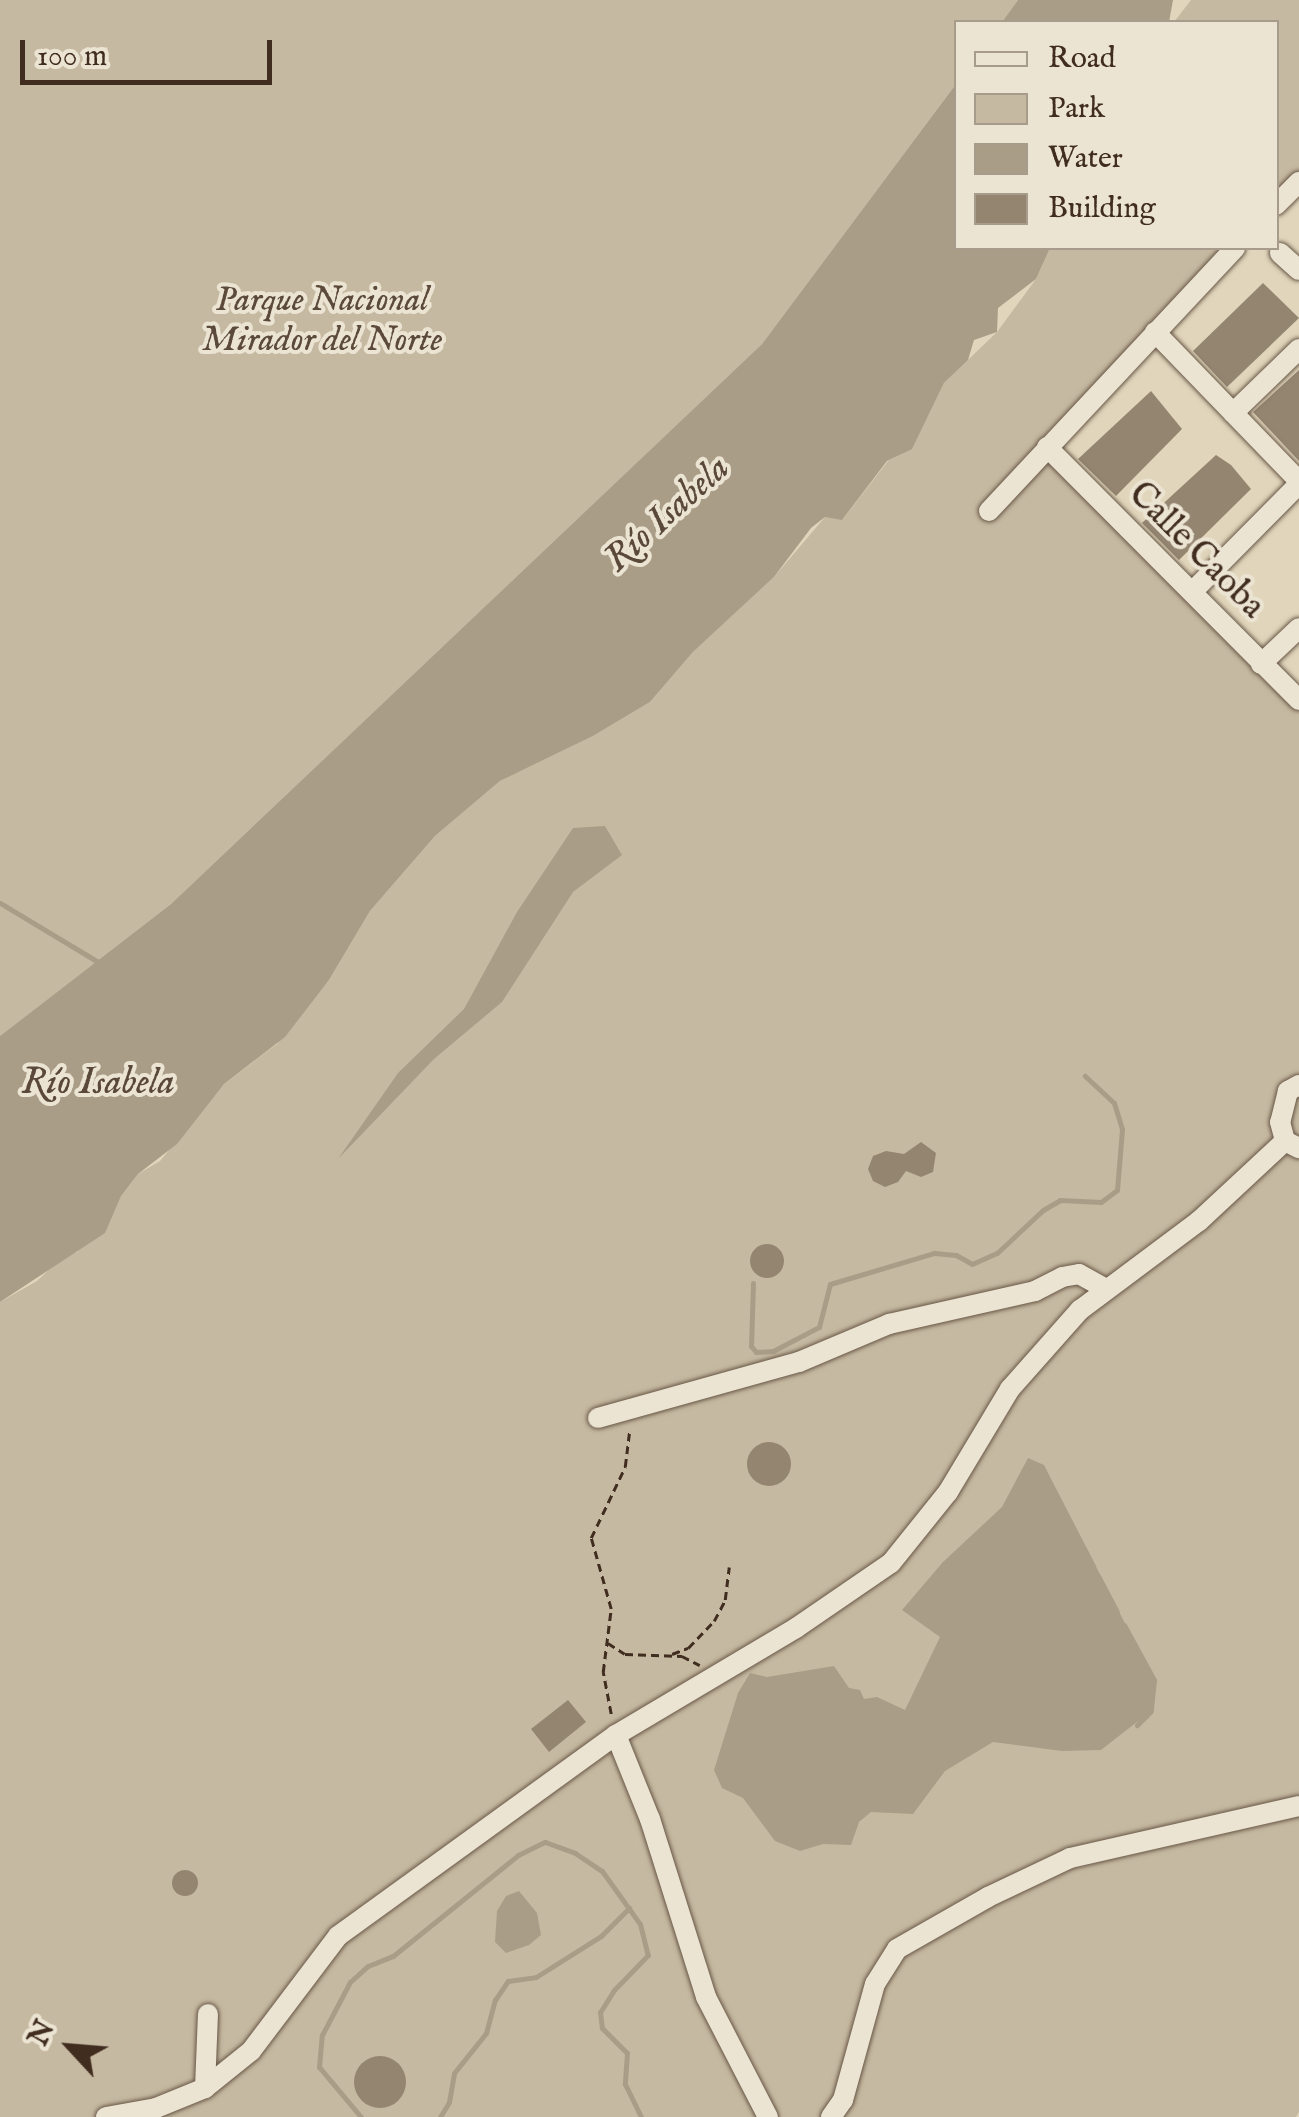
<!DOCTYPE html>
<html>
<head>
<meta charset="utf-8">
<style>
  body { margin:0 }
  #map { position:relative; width:1299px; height:2117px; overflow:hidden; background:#e1d6bc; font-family:"IM FELL English",serif }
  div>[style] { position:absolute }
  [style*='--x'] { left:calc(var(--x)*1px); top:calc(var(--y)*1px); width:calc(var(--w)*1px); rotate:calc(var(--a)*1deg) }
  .green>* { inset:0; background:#c6b9a1 }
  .water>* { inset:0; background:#aa9d87 }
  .stream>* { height:5px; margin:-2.5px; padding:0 2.5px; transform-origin:2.5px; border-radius:2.5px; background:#aa9d87 }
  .building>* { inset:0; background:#948571 }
  .round { border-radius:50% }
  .path>* { height:2.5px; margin-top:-1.25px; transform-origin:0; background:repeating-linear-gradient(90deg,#402d1f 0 8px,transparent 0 13px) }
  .roads { filter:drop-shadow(0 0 2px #685746) drop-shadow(0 0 2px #685746) }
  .minor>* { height:20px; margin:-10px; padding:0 10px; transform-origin:10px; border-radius:10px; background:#ece4d3 }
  span { translate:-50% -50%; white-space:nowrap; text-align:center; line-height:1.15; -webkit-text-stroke:8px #ece4d3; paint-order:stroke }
  .park-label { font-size:35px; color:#5b4939; font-style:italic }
  .street-label { font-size:35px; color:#402d1f }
  .water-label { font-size:38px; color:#5a4939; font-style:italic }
  .legend { position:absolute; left:954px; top:20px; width:325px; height:230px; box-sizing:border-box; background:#ece4d3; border:2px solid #a79b8b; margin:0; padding:12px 18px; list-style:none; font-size:30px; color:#402d1f }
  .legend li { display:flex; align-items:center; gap:20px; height:50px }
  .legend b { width:50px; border:2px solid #a79b8b }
  .north { position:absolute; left:20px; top:1997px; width:100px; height:100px; -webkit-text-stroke:8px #ece4d3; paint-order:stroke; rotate:296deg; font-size:28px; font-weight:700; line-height:40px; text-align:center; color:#402d1f }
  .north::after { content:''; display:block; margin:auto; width:35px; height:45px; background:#402d1f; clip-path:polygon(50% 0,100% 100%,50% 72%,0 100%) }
  .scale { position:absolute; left:20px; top:40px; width:252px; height:45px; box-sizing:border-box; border:5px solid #402d1f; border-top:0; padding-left:12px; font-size:30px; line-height:35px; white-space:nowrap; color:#402d1f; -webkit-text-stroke:8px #ece4d3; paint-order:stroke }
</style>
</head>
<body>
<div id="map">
  <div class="green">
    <i style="clip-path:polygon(0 0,1018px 0,1002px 22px,956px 22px,956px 84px,762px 344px,171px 904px,0 1036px)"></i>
    <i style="clip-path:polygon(1191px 0,1299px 0,1299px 183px,1277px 206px,1276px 22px,1174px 22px)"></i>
    <i style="clip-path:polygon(1050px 248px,1235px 248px,1048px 447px,1299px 693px,1299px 2112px,1296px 2117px,0 2117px,0 1302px,37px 1281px,61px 1258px,77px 1252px,138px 1174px,160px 1161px,224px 1084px,277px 1044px,329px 980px,370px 911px,435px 836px,500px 781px,593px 736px,650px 702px,693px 652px,774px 577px,825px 517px,843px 519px,888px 461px,912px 448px,944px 383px,997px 332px,1036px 279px)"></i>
  </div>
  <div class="water">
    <i style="clip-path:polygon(1018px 0,1173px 0,1169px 22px,1002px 22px)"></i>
    <i style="clip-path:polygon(956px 84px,956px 248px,1050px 248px,1036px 279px,998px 308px,997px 332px,974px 340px,968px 360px,944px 383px,912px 449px,887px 461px,842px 520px,825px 517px,811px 528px,774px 577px,693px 652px,650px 702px,593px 736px,500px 781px,435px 836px,370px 911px,329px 980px,285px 1037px,224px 1084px,177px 1144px,138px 1174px,121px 1196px,105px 1233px,0 1302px,0 1036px,171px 904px,762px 344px)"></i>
    <i style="clip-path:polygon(605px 826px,622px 855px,573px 892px,502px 1002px,434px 1059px,338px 1159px,398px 1073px,464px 1009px,517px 912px,573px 828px)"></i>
    <i style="clip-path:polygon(1028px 1458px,1044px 1465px,1154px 1680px,1151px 1711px,1101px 1750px,1062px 1751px,993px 1742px,945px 1771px,913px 1814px,871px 1812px,859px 1822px,851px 1845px,823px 1844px,800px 1851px,775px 1841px,743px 1798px,722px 1788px,714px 1770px,738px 1693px,750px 1673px,767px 1677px,834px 1666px,849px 1688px,860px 1690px,864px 1699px,877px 1697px,905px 1710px,940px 1637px,902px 1610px,943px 1562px,1002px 1507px)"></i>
    <i style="clip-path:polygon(519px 1891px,537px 1913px,541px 1935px,529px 1945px,506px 1953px,495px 1942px,497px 1911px,506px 1896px)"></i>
  </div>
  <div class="stream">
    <i style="--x:0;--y:903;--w:117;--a:31"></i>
    <i style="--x:753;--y:1283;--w:63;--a:91.8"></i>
    <i style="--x:751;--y:1346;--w:8;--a:50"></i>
    <i style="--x:756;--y:1352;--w:17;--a:-3"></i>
    <i style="--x:773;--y:1351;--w:52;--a:-27.6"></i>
    <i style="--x:819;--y:1327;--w:44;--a:-75.7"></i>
    <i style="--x:830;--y:1284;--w:109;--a:-16.6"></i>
    <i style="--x:934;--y:1253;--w:22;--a:5"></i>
    <i style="--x:956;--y:1255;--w:18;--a:29"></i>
    <i style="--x:972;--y:1264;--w:27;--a:-24"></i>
    <i style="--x:997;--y:1253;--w:63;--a:-43.1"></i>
    <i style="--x:1043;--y:1210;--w:20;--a:-30"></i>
    <i style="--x:1060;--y:1200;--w:41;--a:2.8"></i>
    <i style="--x:1101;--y:1202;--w:20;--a:-37"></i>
    <i style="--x:1117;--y:1190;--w:61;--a:-85.3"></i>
    <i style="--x:1122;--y:1129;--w:27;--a:-107"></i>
    <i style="--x:1114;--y:1103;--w:40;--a:-137"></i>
    <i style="--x:1045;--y:1488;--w:6;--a:-39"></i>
    <i style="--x:1050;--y:1484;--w:93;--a:62.3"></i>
    <i style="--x:1098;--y:1576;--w:40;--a:62"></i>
    <i style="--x:1124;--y:1625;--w:63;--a:61.4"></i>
    <i style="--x:1154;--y:1680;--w:31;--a:96"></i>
    <i style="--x:1151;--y:1711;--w:20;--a:135"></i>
    <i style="--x:361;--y:2117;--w:65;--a:-130"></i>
    <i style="--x:319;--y:2067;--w:32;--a:-85"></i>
    <i style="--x:322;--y:2035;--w:60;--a:-62.2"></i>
    <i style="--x:350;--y:1982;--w:24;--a:-42"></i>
    <i style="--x:368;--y:1966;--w:27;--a:-22"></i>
    <i style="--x:393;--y:1956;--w:161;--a:-38.9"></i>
    <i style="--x:518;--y:1855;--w:30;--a:-26"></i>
    <i style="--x:545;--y:1842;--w:32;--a:20"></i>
    <i style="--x:575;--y:1853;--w:32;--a:34"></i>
    <i style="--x:602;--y:1871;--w:65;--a:54.4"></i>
    <i style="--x:640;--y:1924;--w:32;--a:76"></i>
    <i style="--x:648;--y:1955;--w:49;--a:134.2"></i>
    <i style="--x:614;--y:1990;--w:26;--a:122"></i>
    <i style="--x:600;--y:2012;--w:16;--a:83"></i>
    <i style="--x:602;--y:2028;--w:35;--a:45"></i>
    <i style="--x:627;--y:2053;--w:31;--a:94"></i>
    <i style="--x:625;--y:2084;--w:37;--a:64"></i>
    <i style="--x:440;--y:2117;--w:17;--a:-59"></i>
    <i style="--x:449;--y:2102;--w:29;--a:-80"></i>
    <i style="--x:454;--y:2073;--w:51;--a:-51.3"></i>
    <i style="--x:486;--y:2033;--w:34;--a:-75"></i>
    <i style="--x:495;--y:2000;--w:23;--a:-56"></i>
    <i style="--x:508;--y:1981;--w:28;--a:-8"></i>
    <i style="--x:536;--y:1977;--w:77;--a:-32.2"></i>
    <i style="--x:601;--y:1936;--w:40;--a:-45"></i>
  </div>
  <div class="building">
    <i style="clip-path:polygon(1263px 283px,1299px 318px,1227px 387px,1193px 351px)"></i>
    <i style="clip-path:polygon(1299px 370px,1299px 461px,1253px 412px)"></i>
    <i style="clip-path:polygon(1151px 391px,1182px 429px,1116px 496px,1078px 459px)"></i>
    <i style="clip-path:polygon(1216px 455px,1231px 465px,1251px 489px,1179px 560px,1142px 523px)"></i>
    <i style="clip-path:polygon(921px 1142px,936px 1153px,933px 1172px,921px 1177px,906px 1171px,898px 1182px,885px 1187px,873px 1181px,868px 1169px,873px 1156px,886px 1151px,904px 1154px)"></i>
    <i class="round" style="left:750px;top:1244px;width:34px;height:34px"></i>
    <i class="round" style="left:747px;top:1442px;width:44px;height:44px"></i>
    <i style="clip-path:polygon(568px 1700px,586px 1722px,549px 1752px,531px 1729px)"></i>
    <i class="round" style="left:172px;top:1870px;width:26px;height:26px"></i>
    <i class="round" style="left:354px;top:2056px;width:52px;height:52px"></i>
  </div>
  <div class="path">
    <i style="--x:608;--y:1643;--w:20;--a:33"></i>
    <i style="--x:625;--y:1654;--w:57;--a:2"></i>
    <i style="--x:682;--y:1656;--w:20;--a:27"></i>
    <i style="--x:672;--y:1654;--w:17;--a:-21"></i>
    <i style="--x:688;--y:1648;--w:37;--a:-46"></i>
    <i style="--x:714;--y:1621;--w:24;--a:-62"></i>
    <i style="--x:725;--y:1600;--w:33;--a:-83"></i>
    <i style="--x:611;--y:1714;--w:43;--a:-100.8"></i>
    <i style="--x:603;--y:1672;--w:64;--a:-82.8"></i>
    <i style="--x:611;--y:1609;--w:74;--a:-105.7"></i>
    <i style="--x:591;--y:1538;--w:79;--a:-64.4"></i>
    <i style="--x:625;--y:1467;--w:38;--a:-83"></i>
  </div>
  <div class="roads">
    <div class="minor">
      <i style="--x:1276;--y:205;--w:33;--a:-45"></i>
      <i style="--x:1280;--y:253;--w:25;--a:42"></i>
      <i style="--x:1155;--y:332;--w:207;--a:46"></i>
      <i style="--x:1233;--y:413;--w:92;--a:-44.1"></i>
      <i style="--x:1047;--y:447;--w:357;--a:45.1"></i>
      <i style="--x:989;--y:511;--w:360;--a:-46.9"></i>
      <i style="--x:1193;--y:591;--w:151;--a:-45.3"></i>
      <i style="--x:1261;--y:664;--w:52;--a:-43.5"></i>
      <i style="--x:1299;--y:1085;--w:13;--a:151"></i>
      <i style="--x:1288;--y:1091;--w:32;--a:104"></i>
      <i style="--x:1280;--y:1122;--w:20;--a:75"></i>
      <i style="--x:1285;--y:1141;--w:16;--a:27"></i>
      <i style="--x:598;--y:1418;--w:209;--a:-15.6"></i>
      <i style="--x:799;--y:1362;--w:98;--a:-22.9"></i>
      <i style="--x:889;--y:1324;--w:150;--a:-12.7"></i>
      <i style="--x:1035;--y:1291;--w:30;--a:-27"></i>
      <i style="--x:1062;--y:1277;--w:17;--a:-10"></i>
      <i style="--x:1079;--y:1274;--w:31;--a:29"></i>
      <i style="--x:616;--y:1735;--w:91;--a:68"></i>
      <i style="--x:650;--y:1819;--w:187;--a:72.5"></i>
      <i style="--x:706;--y:1997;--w:135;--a:62.7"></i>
      <i style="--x:205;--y:2088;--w:74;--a:-87.7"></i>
      <i style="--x:106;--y:2117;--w:51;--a:-10.2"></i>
      <i style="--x:156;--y:2108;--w:53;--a:-22.2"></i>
      <i style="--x:205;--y:2088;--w:59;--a:-38.8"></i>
      <i style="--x:251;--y:2051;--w:144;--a:-52.9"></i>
      <i style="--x:338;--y:1936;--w:343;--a:-35.9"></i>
      <i style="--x:616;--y:1735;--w:209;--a:-30.7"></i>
      <i style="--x:796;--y:1628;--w:115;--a:-34.4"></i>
      <i style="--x:891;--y:1563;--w:91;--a:-51.2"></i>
      <i style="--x:948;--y:1492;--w:120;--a:-59"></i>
      <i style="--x:1010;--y:1389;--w:106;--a:-48.5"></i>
      <i style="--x:1080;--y:1310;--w:149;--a:-36.8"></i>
      <i style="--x:1199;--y:1221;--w:117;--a:-42.9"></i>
      <i style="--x:831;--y:2117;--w:21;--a:-55"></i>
      <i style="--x:843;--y:2100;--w:120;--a:-74.6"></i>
      <i style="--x:875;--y:1984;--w:41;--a:-57.8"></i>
      <i style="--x:897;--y:1949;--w:105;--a:-29.7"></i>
      <i style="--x:988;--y:1897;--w:91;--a:-25.4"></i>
      <i style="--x:1070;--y:1858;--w:235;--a:-12.8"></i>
    </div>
  </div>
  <div class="park-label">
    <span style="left:322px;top:321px">Parque Nacional<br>Mirador del Norte</span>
  </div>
  <div class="street-label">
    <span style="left:1196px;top:551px;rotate:45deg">Calle Caoba</span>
  </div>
  <div class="water-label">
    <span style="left:668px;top:515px;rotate:-42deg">Río Isabela</span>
    <span style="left:98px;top:1084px">Río Isabela</span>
  </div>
  <ul class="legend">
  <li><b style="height:12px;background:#ece4d3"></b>Road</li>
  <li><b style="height:28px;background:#c6b9a1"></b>Park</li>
  <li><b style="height:28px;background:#aa9d87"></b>Water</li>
  <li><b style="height:28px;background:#948571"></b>Building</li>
  </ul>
  <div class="north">N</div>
  <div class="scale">100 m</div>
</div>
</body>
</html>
